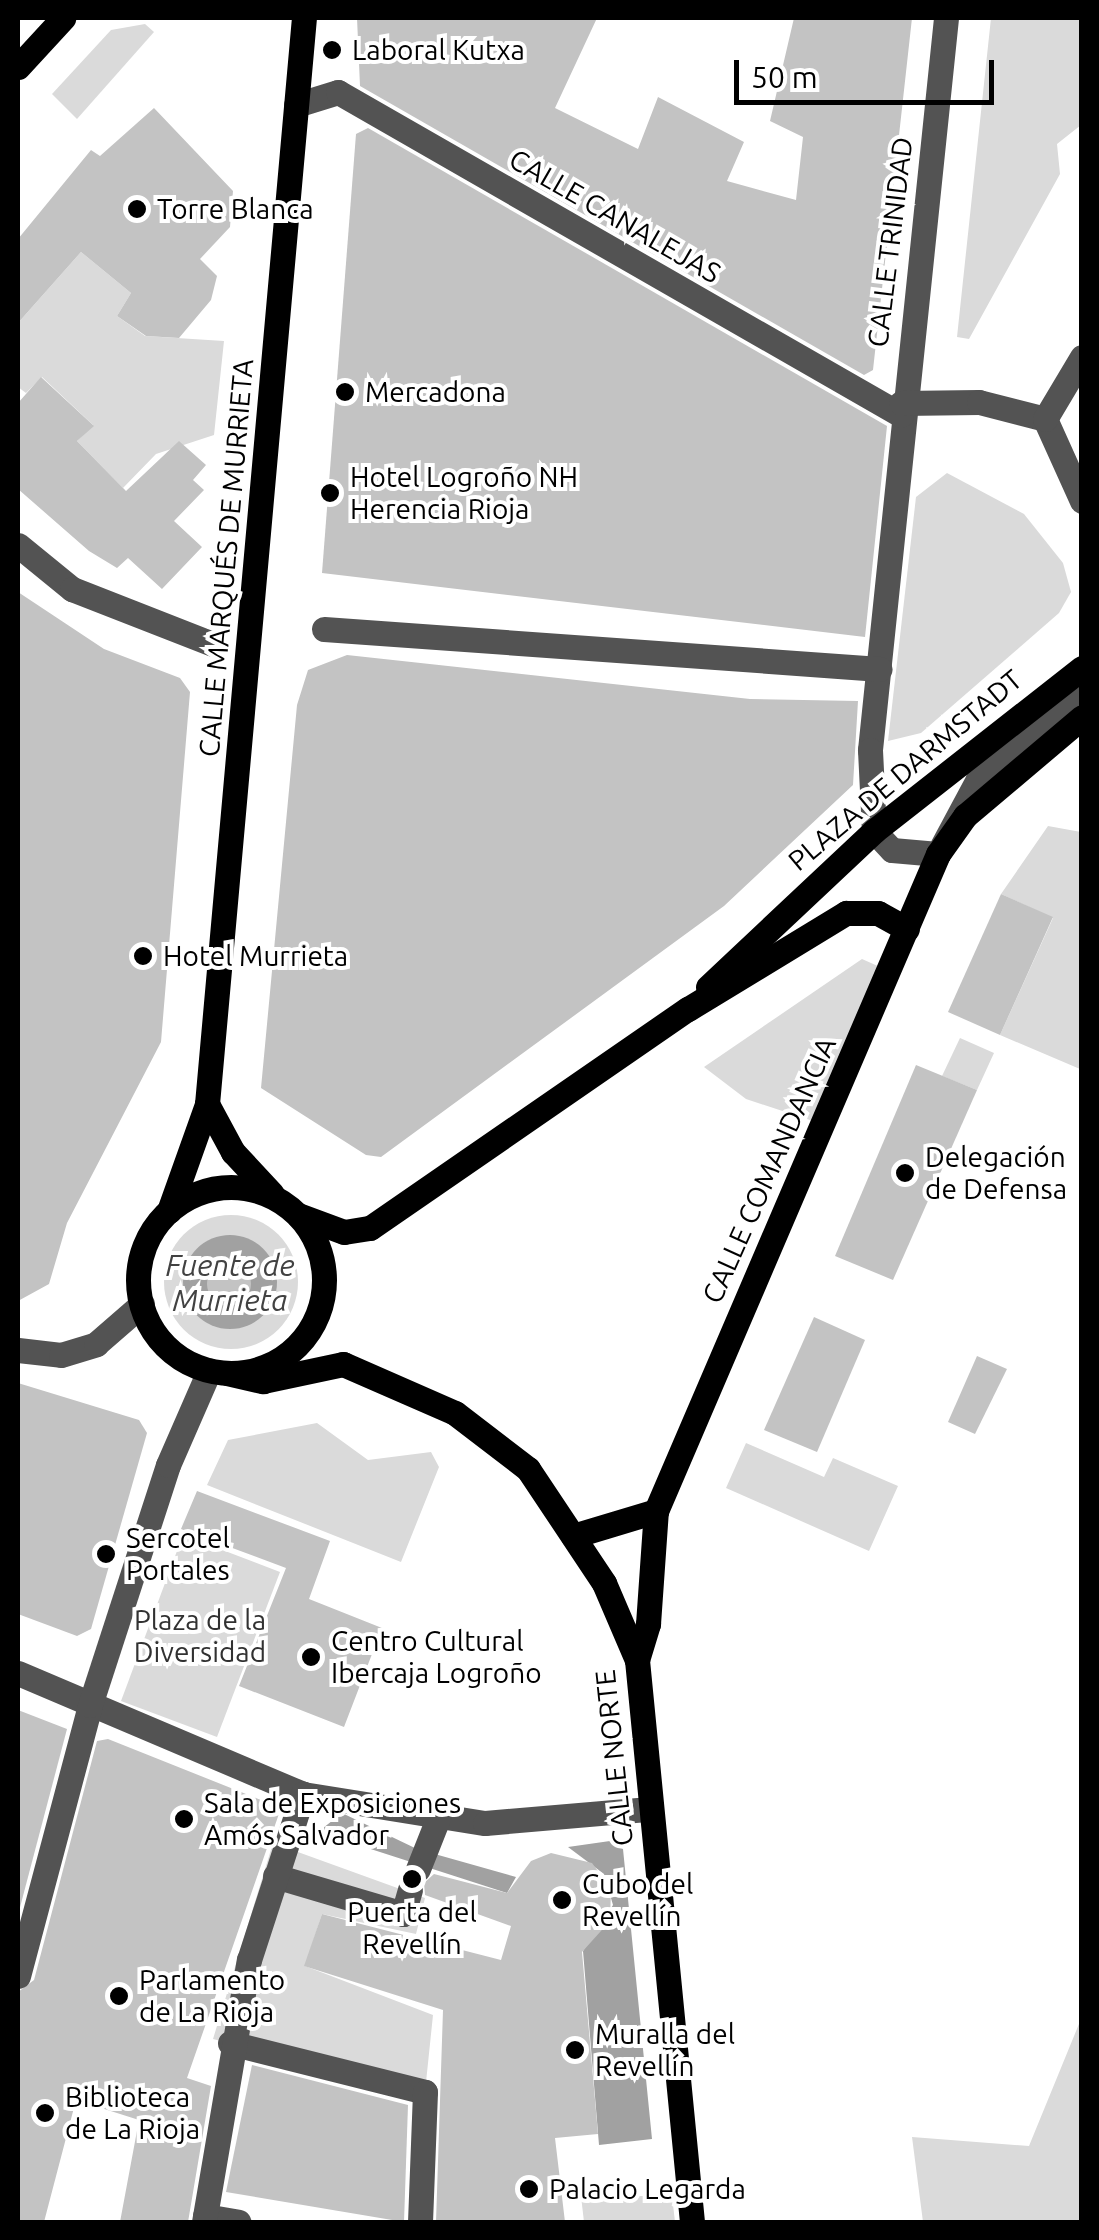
<!DOCTYPE html>
<html>
<head>
<meta charset="utf-8">
<style>
  body { margin:0 }
  #map { position:relative; width:1099px; height:2240px; overflow:hidden; background:#fff; font-family:Ubuntu,sans-serif }
  div>[style] { position:absolute }
  [style*='--x'] { left:calc(var(--x)*1px); top:calc(var(--y)*1px); width:calc(var(--w)*1px); rotate:calc(var(--a)*1deg) }
  .green>* { inset:0; background:#dadada }
  .round { border-radius:50% }
  .water>* { inset:0; background:#a1a1a1 }
  .building>* { inset:0; background:#c3c3c3 }
  .minor>* { height:25px; margin:-12.5px; padding:0 12.5px; transform-origin:12.5px; border-radius:12.5px; background:#535353 }
  .major>* { height:25px; margin:-12.5px; padding:0 12.5px; transform-origin:12.5px; border-radius:12.5px; background:#000 }
  .major>.ring { margin:-12.5px; padding:0; box-sizing:content-box; background:none; border:25px solid #000; border-radius:50% }
  .dots>* { width:28px; height:28px; translate:-50% -50%; box-sizing:border-box; border:5px solid #fff; border-radius:50% }
  span { translate:-50% -50%; white-space:nowrap; text-align:center; line-height:1.15; -webkit-text-stroke:8px #fff; paint-order:stroke }
  .poi-label { font-size:28px; color:#000 }
  .left { translate:0 -50%; text-align:left }
  .street-label { font-size:28px; color:#000 }
  .park-label { font-size:28px; color:#313131 }
  .water-label { font-size:30px; color:#424242; font-style:italic }
  .frame { position:absolute; inset:0; border:20px solid #000; pointer-events:none }
  .scale { position:absolute; left:734px; top:60px; width:260px; height:45px; box-sizing:border-box; border:5px solid #000; border-top:0; padding-left:12px; font-size:30px; line-height:35px; white-space:nowrap; color:#000; -webkit-text-stroke:8px #fff; paint-order:stroke }
</style>
</head>
<body>
<div id="map">
  <div class="green">
    <i style="clip-path:polygon(991px 18px,1081px 18px,1081px 125px,1057px 144px,1060px 174px,969px 339px,957px 337px)"></i>
    <i style="clip-path:polygon(145px 24px,154px 32px,77px 119px,52px 94px,111px 30px)"></i>
    <i style="clip-path:polygon(81px 252px,131px 293px,117px 316px,145px 336px,224px 341px,214px 435px,156px 454px,123px 488px,77px 441px,93px 425px,42px 377px,26px 393px,18px 387px,18px 323px)"></i>
    <i style="clip-path:polygon(947px 473px,1024px 514px,1063px 563px,1071px 592px,1059px 613px,921px 733px,888px 741px,916px 497px)"></i>
    <i style="clip-path:polygon(1048px 826px,1081px 832px,1080px 1069px,1000px 1035px,1053px 918px,1001px 894px)"></i>
    <i style="clip-path:polygon(862px 959px,880px 967px,813px 1121px,746px 1099px,704px 1067px)"></i>
    <i style="clip-path:polygon(960px 1038px,994px 1053px,977px 1090px,942px 1076px)"></i>
    <i class="round" style="left:164px;top:1215px;width:134px;height:134px"></i>
    <i style="clip-path:polygon(317px 1423px,368px 1460px,431px 1452px,439px 1467px,401px 1562px,207px 1485px,228px 1440px)"></i>
    <i style="clip-path:polygon(746px 1443px,824px 1477px,833px 1458px,898px 1486px,869px 1551px,726px 1488px)"></i>
    <i style="clip-path:polygon(183px 1535px,280px 1572px,217px 1737px,121px 1701px)"></i>
    <i style="clip-path:polygon(273px 1843px,425px 1898px,416px 1934px,322px 1914px,305px 1966px,433px 2015px,425px 2092px,213px 2039px)"></i>
    <i style="clip-path:polygon(1081px 2019px,1081px 2222px,923px 2222px,912px 2137px,1029px 2146px)"></i>
    <i style="clip-path:polygon(672px 2196px,675px 2222px,584px 2222px,581px 2196px)"></i>
  </div>
  <div class="water">
    <i class="round" style="left:183px;top:1235px;width:94px;height:94px"></i>
    <i style="clip-path:polygon(342px 1813px,417px 1849px,516px 1877px,507px 1893px,318px 1832px)"></i>
    <i style="clip-path:polygon(610px 1841px,623px 1849px,652px 2139px,599px 2145px,583px 1951px,613px 1905px,604px 1874px,568px 1847px)"></i>
  </div>
  <div class="building">
    <i style="clip-path:polygon(357px 18px,597px 18px,555px 108px,638px 149px,658px 97px,744px 142px,727px 181px,796px 200px,803px 137px,770px 121px,794px 18px,912px 18px,873px 370px,864px 375px,360px 86px)"></i>
    <i style="clip-path:polygon(154px 108px,233px 191px,230px 227px,200px 259px,217px 276px,211px 300px,179px 338px,146px 336px,117px 316px,131px 293px,81px 252px,18px 323px,18px 239px,91px 150px,100px 156px)"></i>
    <i style="clip-path:polygon(368px 128px,887px 426px,865px 637px,322px 573px,356px 134px)"></i>
    <i style="clip-path:polygon(41px 377px,94px 426px,77px 441px,126px 491px,179px 441px,206px 465px,193px 480px,204px 490px,174px 521px,202px 547px,162px 589px,128px 558px,117px 568px,89px 551px,18px 489px,18px 403px)"></i>
    <i style="clip-path:polygon(18px 592px,104px 649px,180px 678px,190px 692px,161px 1042px,67px 1223px,49px 1284px,18px 1301px)"></i>
    <i style="clip-path:polygon(347px 655px,750px 699px,858px 701px,853px 785px,724px 906px,381px 1157px,366px 1155px,261px 1088px,297px 705px,308px 670px)"></i>
    <i style="clip-path:polygon(1001px 894px,1053px 917px,1000px 1035px,948px 1012px)"></i>
    <i style="clip-path:polygon(916px 1065px,977px 1090px,893px 1280px,835px 1256px)"></i>
    <i class="round" style="left:207px;top:1262px;width:44px;height:44px"></i>
    <i style="clip-path:polygon(814px 1317px,865px 1340px,817px 1452px,764px 1430px)"></i>
    <i style="clip-path:polygon(977px 1356px,1007px 1369px,975px 1434px,948px 1422px)"></i>
    <i style="clip-path:polygon(18px 1383px,139px 1420px,147px 1433px,91px 1629px,77px 1636px,18px 1614px)"></i>
    <i style="clip-path:polygon(197px 1491px,330px 1541px,309px 1599px,382px 1628px,344px 1727px,239px 1686px,286px 1568px,181px 1529px)"></i>
    <i style="clip-path:polygon(18px 1710px,67px 1729px,18px 1915px)"></i>
    <i style="clip-path:polygon(108px 1739px,281px 1808px,187px 2078px,211px 2086px,188px 2222px,120px 2222px,139px 2120px,76px 2100px,44px 2222px,18px 2222px,18px 1992px,34px 1980px,97px 1741px)"></i>
    <i style="clip-path:polygon(551px 1853px,592px 1863px,611px 1889px,610px 1921px,582px 1952px,598px 2134px,555px 2138px,565px 2222px,436px 2222px,443px 2010px,304px 1966px,322px 1914px,501px 1960px,511px 1926px,425px 1895px,424px 1883px,434px 1874px,507px 1893px,531px 1861px)"></i>
    <i style="clip-path:polygon(252px 2065px,408px 2105px,404px 2222px,226px 2192px)"></i>
  </div>
  <div class="minor">
    <i style="--x:946;--y:18;--w:736;--a:95.93"></i>
    <i style="--x:870;--y:750;--w:81;--a:87.2"></i>
    <i style="--x:874;--y:831;--w:26;--a:47"></i>
    <i style="--x:892;--y:850;--w:46;--a:5"></i>
    <i style="--x:938;--y:854;--w:85;--a:-61.9"></i>
    <i style="--x:978;--y:779;--w:132;--a:-37.9"></i>
    <i style="--x:296;--y:105;--w:44;--a:-17.2"></i>
    <i style="--x:338;--y:92;--w:649;--a:29.84"></i>
    <i style="--x:901;--y:403;--w:78;--a:-0.7"></i>
    <i style="--x:979;--y:402;--w:68;--a:14.4"></i>
    <i style="--x:1045;--y:419;--w:90;--a:65.7"></i>
    <i style="--x:1045;--y:419;--w:72;--a:-59.2"></i>
    <i style="--x:18;--y:545;--w:70;--a:39.2"></i>
    <i style="--x:72;--y:589;--w:150;--a:21.4"></i>
    <i style="--x:324;--y:629;--w:557;--a:4.11"></i>
    <i style="--x:18;--y:1350;--w:43;--a:6.6"></i>
    <i style="--x:61;--y:1355;--w:37;--a:-17"></i>
    <i style="--x:96;--y:1344;--w:61;--a:-41"></i>
    <i style="--x:18;--y:1673;--w:310;--a:23"></i>
    <i style="--x:303;--y:1794;--w:184;--a:9.1"></i>
    <i style="--x:485;--y:1823;--w:165;--a:-4.9"></i>
    <i style="--x:418;--y:1869;--w:57;--a:-68.4"></i>
    <i style="--x:275;--y:1876;--w:134;--a:16.5"></i>
    <i style="--x:403;--y:1914;--w:25;--a:-74"></i>
    <i style="--x:18;--y:1976;--w:280;--a:-75.1"></i>
    <i style="--x:90;--y:1705;--w:252;--a:-72"></i>
    <i style="--x:168;--y:1465;--w:103;--a:-66.4"></i>
    <i style="--x:230;--y:2043;--w:201;--a:14.1"></i>
    <i style="--x:425;--y:2092;--w:130;--a:92.2"></i>
    <i style="--x:205;--y:2216;--w:34;--a:10"></i>
    <i style="--x:204;--y:2222;--w:266;--a:-80.3"></i>
    <i style="--x:249;--y:1960;--w:175;--a:-72"></i>
  </div>
  <div class="major">
    <i style="--x:18;--y:67;--w:67;--a:-47.4"></i>
    <i style="--x:708;--y:987;--w:228;--a:-43.2"></i>
    <i style="--x:874;--y:831;--w:264;--a:-38.1"></i>
    <i style="--x:207;--y:1104;--w:55;--a:61.6"></i>
    <i style="--x:233;--y:1152;--w:57;--a:47.1"></i>
    <i class="ring" style="left:138px;top:1187px;width:161px;height:161px"></i>
    <i style="--x:169;--y:1211;--w:114;--a:-70.4"></i>
    <i style="--x:207;--y:1104;--w:1090;--a:-84.9"></i>
    <i style="--x:298;--y:1215;--w:49;--a:20.3"></i>
    <i style="--x:344;--y:1232;--w:26;--a:-9"></i>
    <i style="--x:370;--y:1228;--w:386;--a:-34.6"></i>
    <i style="--x:688;--y:1009;--w:185;--a:-31.3"></i>
    <i style="--x:846;--y:913;--w:32;--a:0"></i>
    <i style="--x:878;--y:913;--w:33;--a:29"></i>
    <i style="--x:227;--y:1373;--w:37;--a:13"></i>
    <i style="--x:263;--y:1381;--w:82;--a:-12"></i>
    <i style="--x:343;--y:1364;--w:122;--a:23.6"></i>
    <i style="--x:455;--y:1413;--w:92;--a:37.5"></i>
    <i style="--x:528;--y:1469;--w:137;--a:56.3"></i>
    <i style="--x:604;--y:1583;--w:84;--a:66.8"></i>
    <i style="--x:637;--y:1660;--w:565;--a:84.41"></i>
    <i style="--x:573;--y:1536;--w:87;--a:-16.8"></i>
    <i style="--x:637;--y:1660;--w:38;--a:-73"></i>
    <i style="--x:648;--y:1624;--w:113;--a:-86"></i>
    <i style="--x:656;--y:1511;--w:715;--a:-66.77"></i>
    <i style="--x:938;--y:854;--w:47;--a:-54.6"></i>
    <i style="--x:965;--y:816;--w:153;--a:-40.2"></i>
  </div>
  <div class="dots">
    <i style="left:332px;top:50px;background:#000"></i>
    <i style="left:137px;top:209px;background:#000"></i>
    <i style="left:345px;top:392px;background:#000"></i>
    <i style="left:330px;top:493px;background:#000"></i>
    <i style="left:143px;top:956px;background:#000"></i>
    <i style="left:905px;top:1173px;background:#000"></i>
    <i style="left:106px;top:1554px;background:#000"></i>
    <i style="left:311px;top:1657px;background:#000"></i>
    <i style="left:184px;top:1819px;background:#000"></i>
    <i style="left:412px;top:1879px;background:#000"></i>
    <i style="left:562px;top:1900px;background:#000"></i>
    <i style="left:119px;top:1996px;background:#000"></i>
    <i style="left:575px;top:2050px;background:#000"></i>
    <i style="left:45px;top:2113px;background:#000"></i>
    <i style="left:529px;top:2189px;background:#000"></i>
  </div>
  <div class="poi-label">
    <span class="left" style="left:352px;top:50px">Laboral Kutxa</span>
    <span class="left" style="left:157px;top:209px">Torre Blanca</span>
    <span class="left" style="left:365px;top:392px">Mercadona</span>
    <span class="left" style="left:350px;top:493px">Hotel Logroño NH<br>Herencia Rioja</span>
    <span class="left" style="left:163px;top:956px">Hotel Murrieta</span>
    <span class="left" style="left:925px;top:1173px">Delegación<br>de Defensa</span>
    <span class="left" style="left:126px;top:1554px">Sercotel<br>Portales</span>
    <span class="left" style="left:331px;top:1657px">Centro Cultural<br>Ibercaja Logroño</span>
    <span class="left" style="left:204px;top:1819px">Sala de Exposiciones<br>Amós Salvador</span>
    <span class="left" style="left:582px;top:1900px">Cubo del<br>Revellín</span>
    <span style="left:412px;top:1928px">Puerta del<br>Revellín</span>
    <span class="left" style="left:139px;top:1996px">Parlamento<br>de La Rioja</span>
    <span class="left" style="left:595px;top:2050px">Muralla del<br>Revellín</span>
    <span class="left" style="left:65px;top:2113px">Biblioteca<br>de La Rioja</span>
    <span class="left" style="left:549px;top:2189px">Palacio Legarda</span>
  </div>
  <div class="street-label">
    <span style="left:615px;top:216px;rotate:30deg">CALLE CANALEJAS</span>
    <span style="left:890px;top:242px;rotate:-83deg">CALLE TRINIDAD</span>
    <span style="left:226px;top:558px;rotate:-85deg">CALLE MARQUÉS DE MURRIETA</span>
    <span style="left:905px;top:770px;rotate:-40deg">PLAZA DE DARMSTADT</span>
    <span style="left:769px;top:1170px;rotate:-66deg">CALLE COMANDANCIA</span>
    <span style="left:614px;top:1758px;rotate:-96deg">CALLE NORTE</span>
  </div>
  <div class="park-label">
    <span style="left:200px;top:1636px">Plaza de la<br>Diversidad</span>
  </div>
  <div class="water-label">
    <span style="left:230px;top:1282px">Fuente de<br>Murrieta</span>
  </div>
  <div class="frame"></div>
  <div class="scale">50 m</div>
</div>
</body>
</html>
